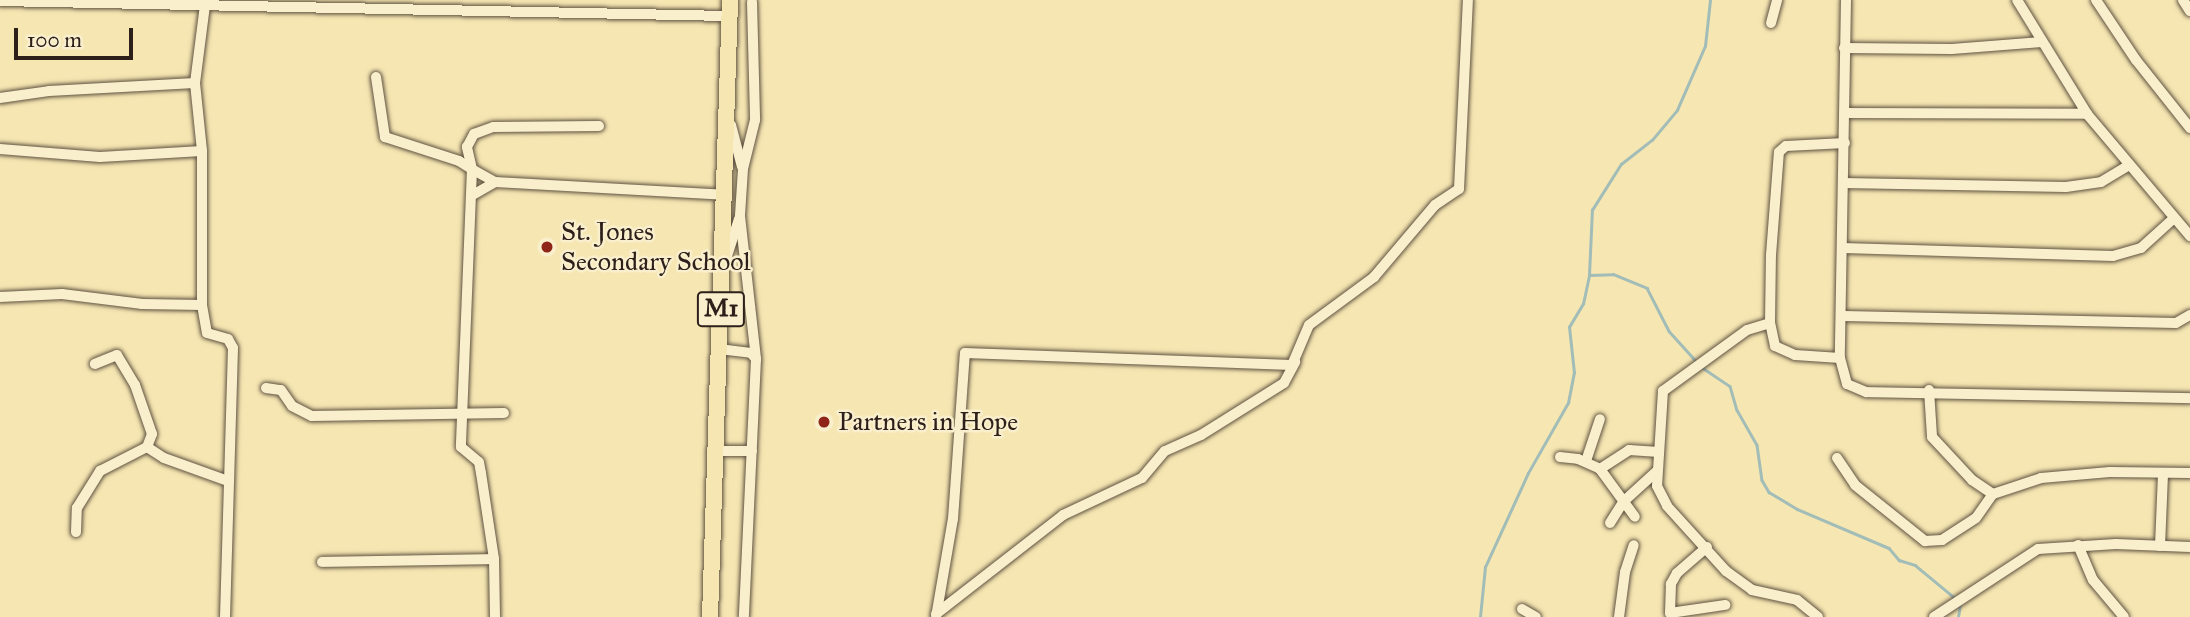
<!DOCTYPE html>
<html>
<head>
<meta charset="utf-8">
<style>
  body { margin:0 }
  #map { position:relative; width:2190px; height:617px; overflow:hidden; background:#f6e6b2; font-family:"IM FELL Great Primer",serif }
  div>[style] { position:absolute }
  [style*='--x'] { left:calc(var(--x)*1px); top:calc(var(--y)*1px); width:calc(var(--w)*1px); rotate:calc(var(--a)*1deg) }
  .stream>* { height:2.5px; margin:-1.25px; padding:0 1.25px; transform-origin:1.25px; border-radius:1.25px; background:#a2bdb8 }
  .roads { filter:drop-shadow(0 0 2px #5f5241) drop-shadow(0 0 2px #5f5241) }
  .minor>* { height:10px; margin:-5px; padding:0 5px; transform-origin:5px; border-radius:5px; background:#f9efcd }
  .highway>* { height:16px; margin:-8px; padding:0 8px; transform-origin:8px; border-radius:8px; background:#f6e6b2 }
  .dots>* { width:19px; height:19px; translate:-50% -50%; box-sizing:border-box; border:4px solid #f9efcd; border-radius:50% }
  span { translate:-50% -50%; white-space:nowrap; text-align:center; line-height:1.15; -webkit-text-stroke:5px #f9efcd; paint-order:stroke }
  .shield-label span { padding:2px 5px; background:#f9efcd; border:2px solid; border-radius:5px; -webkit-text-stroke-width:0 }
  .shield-label { font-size:24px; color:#2d201b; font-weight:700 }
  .poi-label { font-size:26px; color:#2d201b }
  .left { translate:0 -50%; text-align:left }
  .scale { position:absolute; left:14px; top:28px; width:119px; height:32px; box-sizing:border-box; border:4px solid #2d201b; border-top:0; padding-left:9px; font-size:21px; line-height:24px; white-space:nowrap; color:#2d201b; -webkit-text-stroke:5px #f9efcd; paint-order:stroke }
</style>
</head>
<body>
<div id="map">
  <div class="stream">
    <i style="--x:1589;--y:275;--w:24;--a:-2"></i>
    <i style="--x:1613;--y:274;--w:37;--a:22"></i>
    <i style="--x:1647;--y:288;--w:48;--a:62.9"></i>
    <i style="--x:1669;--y:331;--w:42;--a:47.9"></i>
    <i style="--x:1703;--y:368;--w:32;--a:34"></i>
    <i style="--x:1730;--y:386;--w:25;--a:74"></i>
    <i style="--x:1737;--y:410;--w:40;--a:60.3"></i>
    <i style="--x:1757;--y:445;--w:35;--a:82"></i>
    <i style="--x:1762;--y:480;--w:14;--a:60"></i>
    <i style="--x:1769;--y:492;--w:33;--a:31"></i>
    <i style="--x:1797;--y:509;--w:100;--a:23"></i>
    <i style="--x:1889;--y:548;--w:16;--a:50"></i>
    <i style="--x:1899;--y:560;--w:17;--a:17"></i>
    <i style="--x:1915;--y:565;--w:52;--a:39.5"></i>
    <i style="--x:1480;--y:617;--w:50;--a:-84.3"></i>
    <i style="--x:1485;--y:567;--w:103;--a:-65.4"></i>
    <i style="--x:1528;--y:473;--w:81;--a:-60.3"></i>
    <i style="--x:1568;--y:403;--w:31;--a:-79"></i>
    <i style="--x:1574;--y:373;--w:46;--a:-96.2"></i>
    <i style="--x:1569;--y:327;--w:27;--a:-59"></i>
    <i style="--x:1583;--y:304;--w:30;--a:-78"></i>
    <i style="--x:1589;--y:275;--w:65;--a:-87.4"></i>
    <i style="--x:1592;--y:210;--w:54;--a:-57.8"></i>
    <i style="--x:1621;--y:164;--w:39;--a:-38"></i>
    <i style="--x:1652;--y:140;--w:39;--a:-50"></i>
    <i style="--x:1677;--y:110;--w:70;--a:-66.4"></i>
    <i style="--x:1705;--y:46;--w:46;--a:-83.8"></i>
    <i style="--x:1958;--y:617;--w:12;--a:-81"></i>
  </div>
  <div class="roads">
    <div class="minor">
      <i style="--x:1846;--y:0;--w:358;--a:91"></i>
      <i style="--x:1840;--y:358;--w:27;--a:75"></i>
      <i style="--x:1847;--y:384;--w:21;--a:23"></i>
      <i style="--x:1866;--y:392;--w:324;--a:1.1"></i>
      <i style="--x:2017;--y:0;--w:134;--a:58.4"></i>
      <i style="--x:2087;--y:114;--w:160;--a:49.8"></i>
      <i style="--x:2096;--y:0;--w:72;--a:56.3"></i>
      <i style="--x:2136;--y:60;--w:87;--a:51.5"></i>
      <i style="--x:2183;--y:0;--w:13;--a:58"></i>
      <i style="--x:0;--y:1;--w:729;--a:1.18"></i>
      <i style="--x:752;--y:2;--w:118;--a:88.5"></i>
      <i style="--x:755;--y:120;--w:50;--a:103.8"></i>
      <i style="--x:743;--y:169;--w:47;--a:93.7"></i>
      <i style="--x:740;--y:216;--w:144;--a:83.6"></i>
      <i style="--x:205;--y:5;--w:79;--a:97.3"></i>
      <i style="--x:195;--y:83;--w:68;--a:84.1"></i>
      <i style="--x:202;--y:151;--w:154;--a:90"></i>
      <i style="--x:202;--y:305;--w:28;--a:80"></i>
      <i style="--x:207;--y:333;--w:22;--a:16"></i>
      <i style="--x:228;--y:339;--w:10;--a:61"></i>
      <i style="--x:233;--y:348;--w:269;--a:91.7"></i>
      <i style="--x:1771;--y:23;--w:24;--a:-75"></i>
      <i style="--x:1844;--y:48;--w:108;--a:0.5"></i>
      <i style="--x:1952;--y:49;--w:90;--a:-4.4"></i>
      <i style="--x:376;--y:77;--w:61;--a:81.5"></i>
      <i style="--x:385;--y:137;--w:78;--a:18"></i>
      <i style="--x:459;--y:161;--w:15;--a:32"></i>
      <i style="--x:472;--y:169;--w:278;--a:92.3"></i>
      <i style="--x:461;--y:447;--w:23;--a:40"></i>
      <i style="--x:479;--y:462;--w:11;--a:80"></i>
      <i style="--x:481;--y:473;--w:87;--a:81.4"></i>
      <i style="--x:494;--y:559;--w:58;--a:89"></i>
      <i style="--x:0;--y:98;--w:49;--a:-8.1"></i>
      <i style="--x:49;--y:91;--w:146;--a:-3.1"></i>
      <i style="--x:1845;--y:113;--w:242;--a:0.2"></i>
      <i style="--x:731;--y:125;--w:43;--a:75.3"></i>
      <i style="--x:0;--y:149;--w:100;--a:4.6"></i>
      <i style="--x:100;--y:157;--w:102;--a:-3.4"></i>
      <i style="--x:495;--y:182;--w:26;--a:-151"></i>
      <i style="--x:472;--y:169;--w:23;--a:-103"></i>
      <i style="--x:467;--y:147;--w:15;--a:-62"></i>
      <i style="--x:474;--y:134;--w:20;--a:-20"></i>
      <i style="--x:493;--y:127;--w:106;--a:-0.5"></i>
      <i style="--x:1843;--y:183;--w:223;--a:1"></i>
      <i style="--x:2066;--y:187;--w:35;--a:-8"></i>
      <i style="--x:2101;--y:182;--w:33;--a:-31"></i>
      <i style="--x:471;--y:196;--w:28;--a:-30"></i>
      <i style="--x:495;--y:182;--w:229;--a:3.2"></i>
      <i style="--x:1843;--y:248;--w:270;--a:1.7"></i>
      <i style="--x:2113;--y:256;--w:29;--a:-16"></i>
      <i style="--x:2141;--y:248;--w:43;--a:-42.2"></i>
      <i style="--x:727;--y:256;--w:39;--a:-72"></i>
      <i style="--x:0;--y:297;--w:62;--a:-2.8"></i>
      <i style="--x:62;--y:294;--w:81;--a:7.1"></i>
      <i style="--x:142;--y:304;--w:60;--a:1"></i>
      <i style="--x:1844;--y:316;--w:332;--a:1.2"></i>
      <i style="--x:2176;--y:323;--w:16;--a:-30"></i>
      <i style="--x:1770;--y:323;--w:24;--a:163"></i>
      <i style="--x:1747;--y:330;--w:104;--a:144"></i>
      <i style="--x:1663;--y:391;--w:95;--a:93.6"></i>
      <i style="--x:1657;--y:486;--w:22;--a:63"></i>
      <i style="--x:1667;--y:506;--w:88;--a:47.8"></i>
      <i style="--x:1726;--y:571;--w:32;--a:36"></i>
      <i style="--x:1752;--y:590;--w:46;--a:12.5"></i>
      <i style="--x:1797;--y:600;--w:27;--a:39"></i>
      <i style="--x:719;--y:349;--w:32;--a:7"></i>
      <i style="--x:751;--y:353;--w:8;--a:50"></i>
      <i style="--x:756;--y:359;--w:258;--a:92.7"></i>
      <i style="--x:1840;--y:358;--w:45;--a:-176.2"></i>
      <i style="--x:1795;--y:355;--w:22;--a:-156"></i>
      <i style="--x:1775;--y:346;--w:24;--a:-102"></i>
      <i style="--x:1770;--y:323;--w:68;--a:-89.2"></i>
      <i style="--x:1771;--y:255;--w:103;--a:-85.6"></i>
      <i style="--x:1779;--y:152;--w:9;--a:-41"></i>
      <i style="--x:1786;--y:146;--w:59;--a:-2.9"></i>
      <i style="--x:266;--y:388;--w:15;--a:8"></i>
      <i style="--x:281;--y:390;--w:19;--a:55"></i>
      <i style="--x:292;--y:406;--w:22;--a:27"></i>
      <i style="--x:312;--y:416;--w:192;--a:-0.9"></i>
      <i style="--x:1929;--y:390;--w:47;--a:86.3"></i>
      <i style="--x:1932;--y:437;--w:59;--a:47.1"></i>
      <i style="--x:1972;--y:480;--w:25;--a:34"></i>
      <i style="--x:1993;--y:494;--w:51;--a:-18.4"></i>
      <i style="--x:2041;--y:478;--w:69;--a:-5"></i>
      <i style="--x:2110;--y:472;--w:80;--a:0.7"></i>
      <i style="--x:147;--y:447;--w:20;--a:33"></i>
      <i style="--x:164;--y:458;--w:68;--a:19.8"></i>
      <i style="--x:716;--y:451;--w:36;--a:0"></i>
      <i style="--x:1560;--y:457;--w:18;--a:6"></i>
      <i style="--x:1578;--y:459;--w:24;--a:24"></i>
      <i style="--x:1600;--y:469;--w:59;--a:53.9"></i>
      <i style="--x:1837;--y:458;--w:32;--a:56"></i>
      <i style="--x:1855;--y:485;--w:90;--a:38.7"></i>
      <i style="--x:1925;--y:541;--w:17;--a:-3"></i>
      <i style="--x:1942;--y:540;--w:40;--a:-32.9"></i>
      <i style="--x:1976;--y:518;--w:29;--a:-55"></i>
      <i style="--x:1586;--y:461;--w:44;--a:-71.6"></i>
      <i style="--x:1600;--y:469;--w:35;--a:-33"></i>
      <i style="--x:1629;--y:450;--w:30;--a:4"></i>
      <i style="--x:1610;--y:523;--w:25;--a:-58"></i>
      <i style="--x:1623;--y:502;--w:46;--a:-42.4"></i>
      <i style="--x:76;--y:532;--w:24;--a:-88"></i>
      <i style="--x:77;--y:508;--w:44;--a:-58.1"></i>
      <i style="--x:100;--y:471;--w:53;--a:-27.1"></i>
      <i style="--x:147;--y:447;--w:14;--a:-69"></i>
      <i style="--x:152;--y:434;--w:52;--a:-109.1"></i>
      <i style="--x:135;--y:385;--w:35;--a:-121"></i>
      <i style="--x:117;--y:355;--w:24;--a:158"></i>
      <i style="--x:2078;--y:545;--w:38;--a:67"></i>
      <i style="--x:2093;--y:580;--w:48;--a:50"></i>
      <i style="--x:2160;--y:546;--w:73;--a:-87.6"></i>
      <i style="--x:1707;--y:547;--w:40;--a:139"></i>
      <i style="--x:1677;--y:573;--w:13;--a:119"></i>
      <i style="--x:1671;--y:584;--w:29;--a:92"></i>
      <i style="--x:1670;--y:613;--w:56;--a:-8.3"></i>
      <i style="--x:322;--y:562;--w:172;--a:-1"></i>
      <i style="--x:1522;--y:609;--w:16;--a:30"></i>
      <i style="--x:936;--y:614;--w:161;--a:-37.9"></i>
      <i style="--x:1063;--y:515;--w:87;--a:-25.1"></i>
      <i style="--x:1142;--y:478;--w:35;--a:-50"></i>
      <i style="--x:1165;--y:451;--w:39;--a:-24"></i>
      <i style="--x:1201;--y:435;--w:98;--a:-32.1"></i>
      <i style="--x:1284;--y:383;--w:24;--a:-62"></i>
      <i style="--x:936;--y:617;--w:99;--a:-80.2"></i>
      <i style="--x:953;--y:519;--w:166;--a:-85.9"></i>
      <i style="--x:965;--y:353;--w:327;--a:2.1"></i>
      <i style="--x:1292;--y:365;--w:43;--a:-67"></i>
      <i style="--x:1309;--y:325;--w:81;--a:-36.4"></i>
      <i style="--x:1374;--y:277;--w:94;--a:-49.7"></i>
      <i style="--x:1435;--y:205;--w:29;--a:-34"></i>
      <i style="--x:1459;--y:189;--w:189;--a:-87.3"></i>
      <i style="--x:1619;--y:617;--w:45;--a:-82.4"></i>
      <i style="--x:1625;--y:572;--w:28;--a:-72"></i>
      <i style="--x:1934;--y:617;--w:124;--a:-33.2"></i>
      <i style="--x:2038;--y:549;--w:78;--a:-3.7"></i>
      <i style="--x:2116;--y:544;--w:74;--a:2.3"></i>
    </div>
    <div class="highway">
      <i style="--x:710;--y:617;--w:617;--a:-88.14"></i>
    </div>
  </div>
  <div class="dots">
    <i style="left:547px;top:247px;background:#8f2418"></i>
    <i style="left:824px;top:422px;background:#8f2418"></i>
  </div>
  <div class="shield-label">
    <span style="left:721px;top:309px">M1</span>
  </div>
  <div class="poi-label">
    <span class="left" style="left:561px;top:247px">St. Jones<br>Secondary School</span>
    <span class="left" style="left:838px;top:422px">Partners in Hope</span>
  </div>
  <div class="scale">100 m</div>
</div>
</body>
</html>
